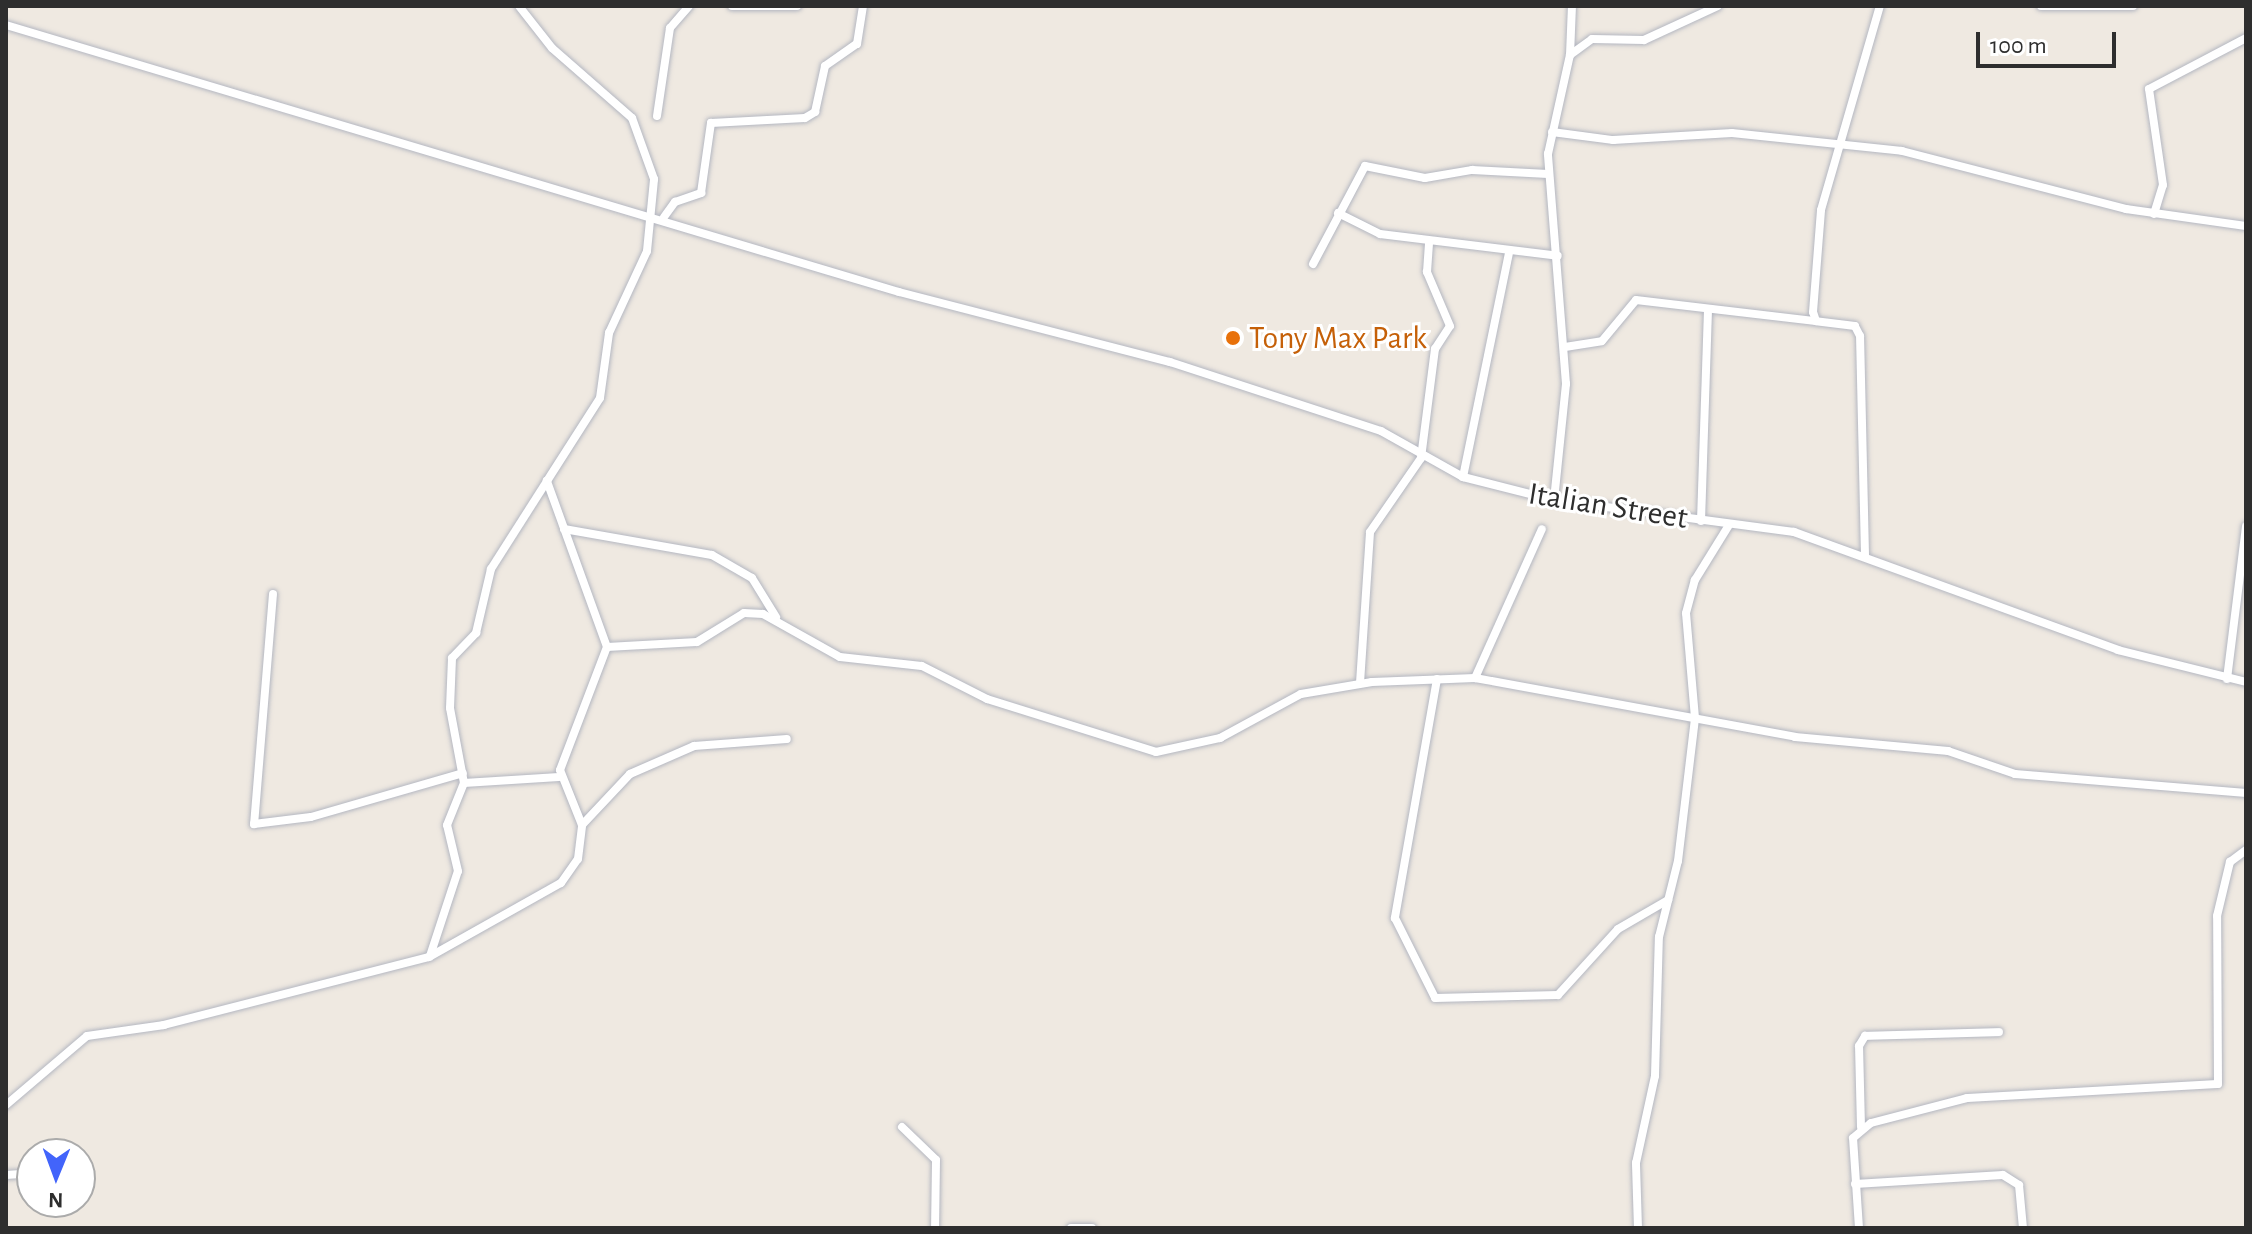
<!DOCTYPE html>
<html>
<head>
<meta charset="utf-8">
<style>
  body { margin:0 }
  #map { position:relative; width:2252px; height:1234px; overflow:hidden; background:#efe9e1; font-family:"Alegreya Sans",sans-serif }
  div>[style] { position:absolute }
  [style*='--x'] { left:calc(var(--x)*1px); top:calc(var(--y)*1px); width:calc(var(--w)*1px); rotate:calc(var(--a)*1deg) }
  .roads { filter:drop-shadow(0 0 2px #b4b7c1) drop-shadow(0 0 2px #b4b7c1) }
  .street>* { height:8px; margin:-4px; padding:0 4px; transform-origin:4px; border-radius:4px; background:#fff }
  .dots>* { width:22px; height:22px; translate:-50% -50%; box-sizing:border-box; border:4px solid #fff; border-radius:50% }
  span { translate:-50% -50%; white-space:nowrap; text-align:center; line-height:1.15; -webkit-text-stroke:6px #fff; paint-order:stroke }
  .food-label { font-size:32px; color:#c56008 }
  .left { translate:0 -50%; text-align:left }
  .street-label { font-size:32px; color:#2e2e2e }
  .frame { position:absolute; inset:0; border:8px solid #2e2e2e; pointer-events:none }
  .north { position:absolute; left:16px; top:1138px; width:80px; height:80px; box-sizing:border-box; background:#fff; border:2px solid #ababab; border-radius:50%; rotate:181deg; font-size:22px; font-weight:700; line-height:32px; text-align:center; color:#2e2e2e }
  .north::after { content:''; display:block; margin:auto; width:28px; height:36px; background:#4264fb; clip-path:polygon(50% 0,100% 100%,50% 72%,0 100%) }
  .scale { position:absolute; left:1976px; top:32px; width:140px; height:36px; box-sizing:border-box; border:4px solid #2e2e2e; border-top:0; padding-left:10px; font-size:24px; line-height:28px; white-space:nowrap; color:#2e2e2e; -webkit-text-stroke:6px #fff; paint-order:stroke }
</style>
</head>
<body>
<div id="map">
  <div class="roads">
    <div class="street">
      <i style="--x:732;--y:6;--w:65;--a:0"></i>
      <i style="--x:2041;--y:6;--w:92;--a:0"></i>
      <i style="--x:6;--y:25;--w:932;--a:16.65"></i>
      <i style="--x:899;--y:292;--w:280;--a:14.5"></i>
      <i style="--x:1170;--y:362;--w:222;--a:18.1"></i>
      <i style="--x:1381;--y:431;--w:94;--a:29.3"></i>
      <i style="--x:1463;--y:477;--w:94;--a:14.2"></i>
      <i style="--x:1554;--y:500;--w:242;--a:7.6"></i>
      <i style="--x:1794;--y:532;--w:345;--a:20"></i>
      <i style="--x:2118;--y:650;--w:132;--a:14"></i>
      <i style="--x:1570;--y:55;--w:49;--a:-87.7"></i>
      <i style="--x:657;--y:116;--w:89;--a:-81.6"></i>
      <i style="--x:670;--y:28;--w:29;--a:-49"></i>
      <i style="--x:1552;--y:132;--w:62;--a:7.5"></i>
      <i style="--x:1613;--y:140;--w:119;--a:-3.4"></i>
      <i style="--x:1732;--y:133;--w:171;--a:6"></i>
      <i style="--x:1902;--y:151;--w:231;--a:14.5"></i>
      <i style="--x:2126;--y:209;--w:121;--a:8.1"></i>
      <i style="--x:1338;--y:213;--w:47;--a:26.6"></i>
      <i style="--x:1380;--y:234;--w:179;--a:7"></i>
      <i style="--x:2154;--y:214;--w:30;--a:-73"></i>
      <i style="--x:2163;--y:185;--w:97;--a:-98.3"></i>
      <i style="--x:2149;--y:89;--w:110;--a:-27.7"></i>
      <i style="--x:664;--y:217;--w:19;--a:-54"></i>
      <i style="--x:675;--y:202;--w:28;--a:-19"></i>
      <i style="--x:701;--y:193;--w:71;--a:-81.9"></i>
      <i style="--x:711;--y:123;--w:94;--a:-3"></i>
      <i style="--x:805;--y:118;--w:12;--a:-31"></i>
      <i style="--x:815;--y:112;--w:47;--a:-77.7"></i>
      <i style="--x:825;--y:66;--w:39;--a:-35"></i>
      <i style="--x:857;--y:44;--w:38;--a:-81"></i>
      <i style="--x:1313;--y:264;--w:111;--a:-62"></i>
      <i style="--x:1365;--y:166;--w:61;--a:11.3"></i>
      <i style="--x:1425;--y:178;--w:48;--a:-9.7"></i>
      <i style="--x:1472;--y:170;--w:76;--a:3"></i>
      <i style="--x:1565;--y:347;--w:37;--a:-9"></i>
      <i style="--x:1602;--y:341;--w:53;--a:-50.3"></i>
      <i style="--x:1636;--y:300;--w:181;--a:6.7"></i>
      <i style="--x:1463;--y:477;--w:230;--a:-78.4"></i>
      <i style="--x:1554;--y:500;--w:117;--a:-84.1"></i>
      <i style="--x:1566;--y:384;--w:231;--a:-94.5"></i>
      <i style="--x:1548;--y:154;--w:101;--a:-77.5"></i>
      <i style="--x:1570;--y:55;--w:27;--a:-36"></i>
      <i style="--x:1592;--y:39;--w:52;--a:1.1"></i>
      <i style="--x:1644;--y:40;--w:81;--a:-24.7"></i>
      <i style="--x:1701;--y:521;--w:210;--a:-88.1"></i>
      <i style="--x:564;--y:529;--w:150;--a:10"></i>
      <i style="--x:712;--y:555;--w:46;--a:29.9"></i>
      <i style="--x:752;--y:578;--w:46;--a:58.4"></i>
      <i style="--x:1865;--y:555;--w:219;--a:-91.3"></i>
      <i style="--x:1860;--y:336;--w:11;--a:-117"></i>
      <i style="--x:1855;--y:326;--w:39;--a:-173"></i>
      <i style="--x:1816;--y:321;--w:9;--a:-108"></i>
      <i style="--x:1813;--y:312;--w:102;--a:-85.5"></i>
      <i style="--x:1821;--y:210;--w:212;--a:-73.9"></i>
      <i style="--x:273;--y:594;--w:231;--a:94.7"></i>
      <i style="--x:254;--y:824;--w:57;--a:-7"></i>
      <i style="--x:311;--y:817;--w:158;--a:-16.1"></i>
      <i style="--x:607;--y:647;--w:90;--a:-3.2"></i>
      <i style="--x:697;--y:642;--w:55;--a:-31.7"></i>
      <i style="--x:744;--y:613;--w:19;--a:3"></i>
      <i style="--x:763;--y:614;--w:88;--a:29.2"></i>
      <i style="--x:840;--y:657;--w:82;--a:6.3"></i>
      <i style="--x:922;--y:666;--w:73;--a:26.9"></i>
      <i style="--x:987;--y:699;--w:177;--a:17.4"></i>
      <i style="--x:1156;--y:752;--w:66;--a:-12.3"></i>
      <i style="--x:1220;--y:738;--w:92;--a:-28.5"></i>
      <i style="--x:1301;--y:694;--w:72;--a:-9.6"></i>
      <i style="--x:1372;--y:682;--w:103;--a:-2.2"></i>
      <i style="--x:1475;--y:678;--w:325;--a:10.4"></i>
      <i style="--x:1795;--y:737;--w:154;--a:5.2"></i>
      <i style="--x:1948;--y:751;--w:71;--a:18.9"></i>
      <i style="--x:2015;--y:774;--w:232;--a:4.7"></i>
      <i style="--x:1475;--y:678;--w:163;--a:-65.8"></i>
      <i style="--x:1437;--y:679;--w:243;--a:100"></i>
      <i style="--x:1395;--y:918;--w:89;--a:63.4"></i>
      <i style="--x:1435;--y:998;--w:123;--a:-1.4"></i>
      <i style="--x:1558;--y:995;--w:89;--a:-47.7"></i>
      <i style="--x:1618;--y:929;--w:58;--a:-30.1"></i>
      <i style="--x:2227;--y:679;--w:154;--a:-82.9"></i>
      <i style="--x:1360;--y:683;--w:151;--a:-86.2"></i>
      <i style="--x:1370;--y:532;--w:90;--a:-55.4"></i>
      <i style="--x:1421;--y:458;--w:110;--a:-82.7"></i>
      <i style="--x:1435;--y:349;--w:27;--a:-57"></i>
      <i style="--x:1450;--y:326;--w:59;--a:-113.1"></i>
      <i style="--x:1427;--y:272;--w:30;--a:-86"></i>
      <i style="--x:464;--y:783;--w:95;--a:-3.6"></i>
      <i style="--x:582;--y:825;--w:70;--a:-46.7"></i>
      <i style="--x:630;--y:774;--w:70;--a:-23.6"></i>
      <i style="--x:694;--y:746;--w:93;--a:-4.3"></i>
      <i style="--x:430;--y:956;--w:89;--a:-71.8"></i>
      <i style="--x:458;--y:871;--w:47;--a:-103.4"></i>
      <i style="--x:447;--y:825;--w:45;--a:-68"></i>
      <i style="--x:464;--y:783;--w:76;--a:-100.6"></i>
      <i style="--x:450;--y:708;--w:50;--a:-87.7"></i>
      <i style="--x:452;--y:658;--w:35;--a:-46"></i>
      <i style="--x:476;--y:633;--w:66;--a:-76.8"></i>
      <i style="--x:491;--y:569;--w:104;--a:-57.5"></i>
      <i style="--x:6;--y:1105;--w:106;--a:-40.4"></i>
      <i style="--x:87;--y:1036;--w:78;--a:-8.1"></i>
      <i style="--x:164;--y:1025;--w:274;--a:-14.4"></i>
      <i style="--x:429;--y:957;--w:151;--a:-29.3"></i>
      <i style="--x:561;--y:883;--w:29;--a:-55"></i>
      <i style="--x:578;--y:859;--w:34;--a:-83"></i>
      <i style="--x:582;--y:825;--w:59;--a:-111.8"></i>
      <i style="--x:560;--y:770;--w:132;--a:-69.1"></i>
      <i style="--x:607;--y:647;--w:177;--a:-109.9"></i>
      <i style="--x:547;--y:481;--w:98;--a:-57.4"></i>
      <i style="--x:600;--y:398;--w:66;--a:-82.1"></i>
      <i style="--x:609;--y:333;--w:90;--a:-65.1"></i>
      <i style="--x:647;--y:251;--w:72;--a:-84.4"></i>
      <i style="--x:654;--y:179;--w:65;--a:-109.8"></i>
      <i style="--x:632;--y:118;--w:106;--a:-138.8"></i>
      <i style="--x:552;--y:48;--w:53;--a:-128.2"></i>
      <i style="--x:902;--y:1127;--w:47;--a:44.1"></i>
      <i style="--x:936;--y:1160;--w:68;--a:90.8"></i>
      <i style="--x:1861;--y:1127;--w:81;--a:-91.4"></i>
      <i style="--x:1859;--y:1046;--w:12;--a:-59"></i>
      <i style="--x:1865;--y:1036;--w:134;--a:-1.7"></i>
      <i style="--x:6;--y:1175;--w:26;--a:-4"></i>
      <i style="--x:1855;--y:1184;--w:148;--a:-3.5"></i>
      <i style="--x:2003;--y:1175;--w:19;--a:32"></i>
      <i style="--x:2019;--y:1185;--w:43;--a:84.7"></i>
      <i style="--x:1071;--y:1228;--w:21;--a:0"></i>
      <i style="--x:1638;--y:1228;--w:65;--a:-91.8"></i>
      <i style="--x:1636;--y:1163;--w:89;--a:-77.7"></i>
      <i style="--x:1655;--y:1076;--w:139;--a:-88.4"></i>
      <i style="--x:1659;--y:937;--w:78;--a:-76"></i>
      <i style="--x:1678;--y:861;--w:144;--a:-83.2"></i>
      <i style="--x:1695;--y:718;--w:105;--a:-94.9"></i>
      <i style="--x:1686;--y:613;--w:34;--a:-75"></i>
      <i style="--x:1695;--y:580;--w:65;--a:-58.3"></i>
      <i style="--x:1859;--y:1228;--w:90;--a:-93.8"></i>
      <i style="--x:1853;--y:1138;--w:23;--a:-40"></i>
      <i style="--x:1871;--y:1123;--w:99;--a:-14.6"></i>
      <i style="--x:1967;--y:1098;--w:251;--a:-3.2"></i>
      <i style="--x:2218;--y:1084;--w:168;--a:-90.3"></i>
      <i style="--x:2217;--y:916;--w:56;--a:-76.5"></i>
      <i style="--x:2230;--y:862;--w:20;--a:-37"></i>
    </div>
  </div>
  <div class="dots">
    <i style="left:1233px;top:338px;background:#e8710a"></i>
  </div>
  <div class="food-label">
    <span class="left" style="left:1249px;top:338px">Tony Max Park</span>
  </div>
  <div class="street-label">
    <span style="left:1608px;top:506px;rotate:9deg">Italian Street</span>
  </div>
  <div class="frame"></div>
  <div class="north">N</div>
  <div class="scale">100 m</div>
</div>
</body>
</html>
